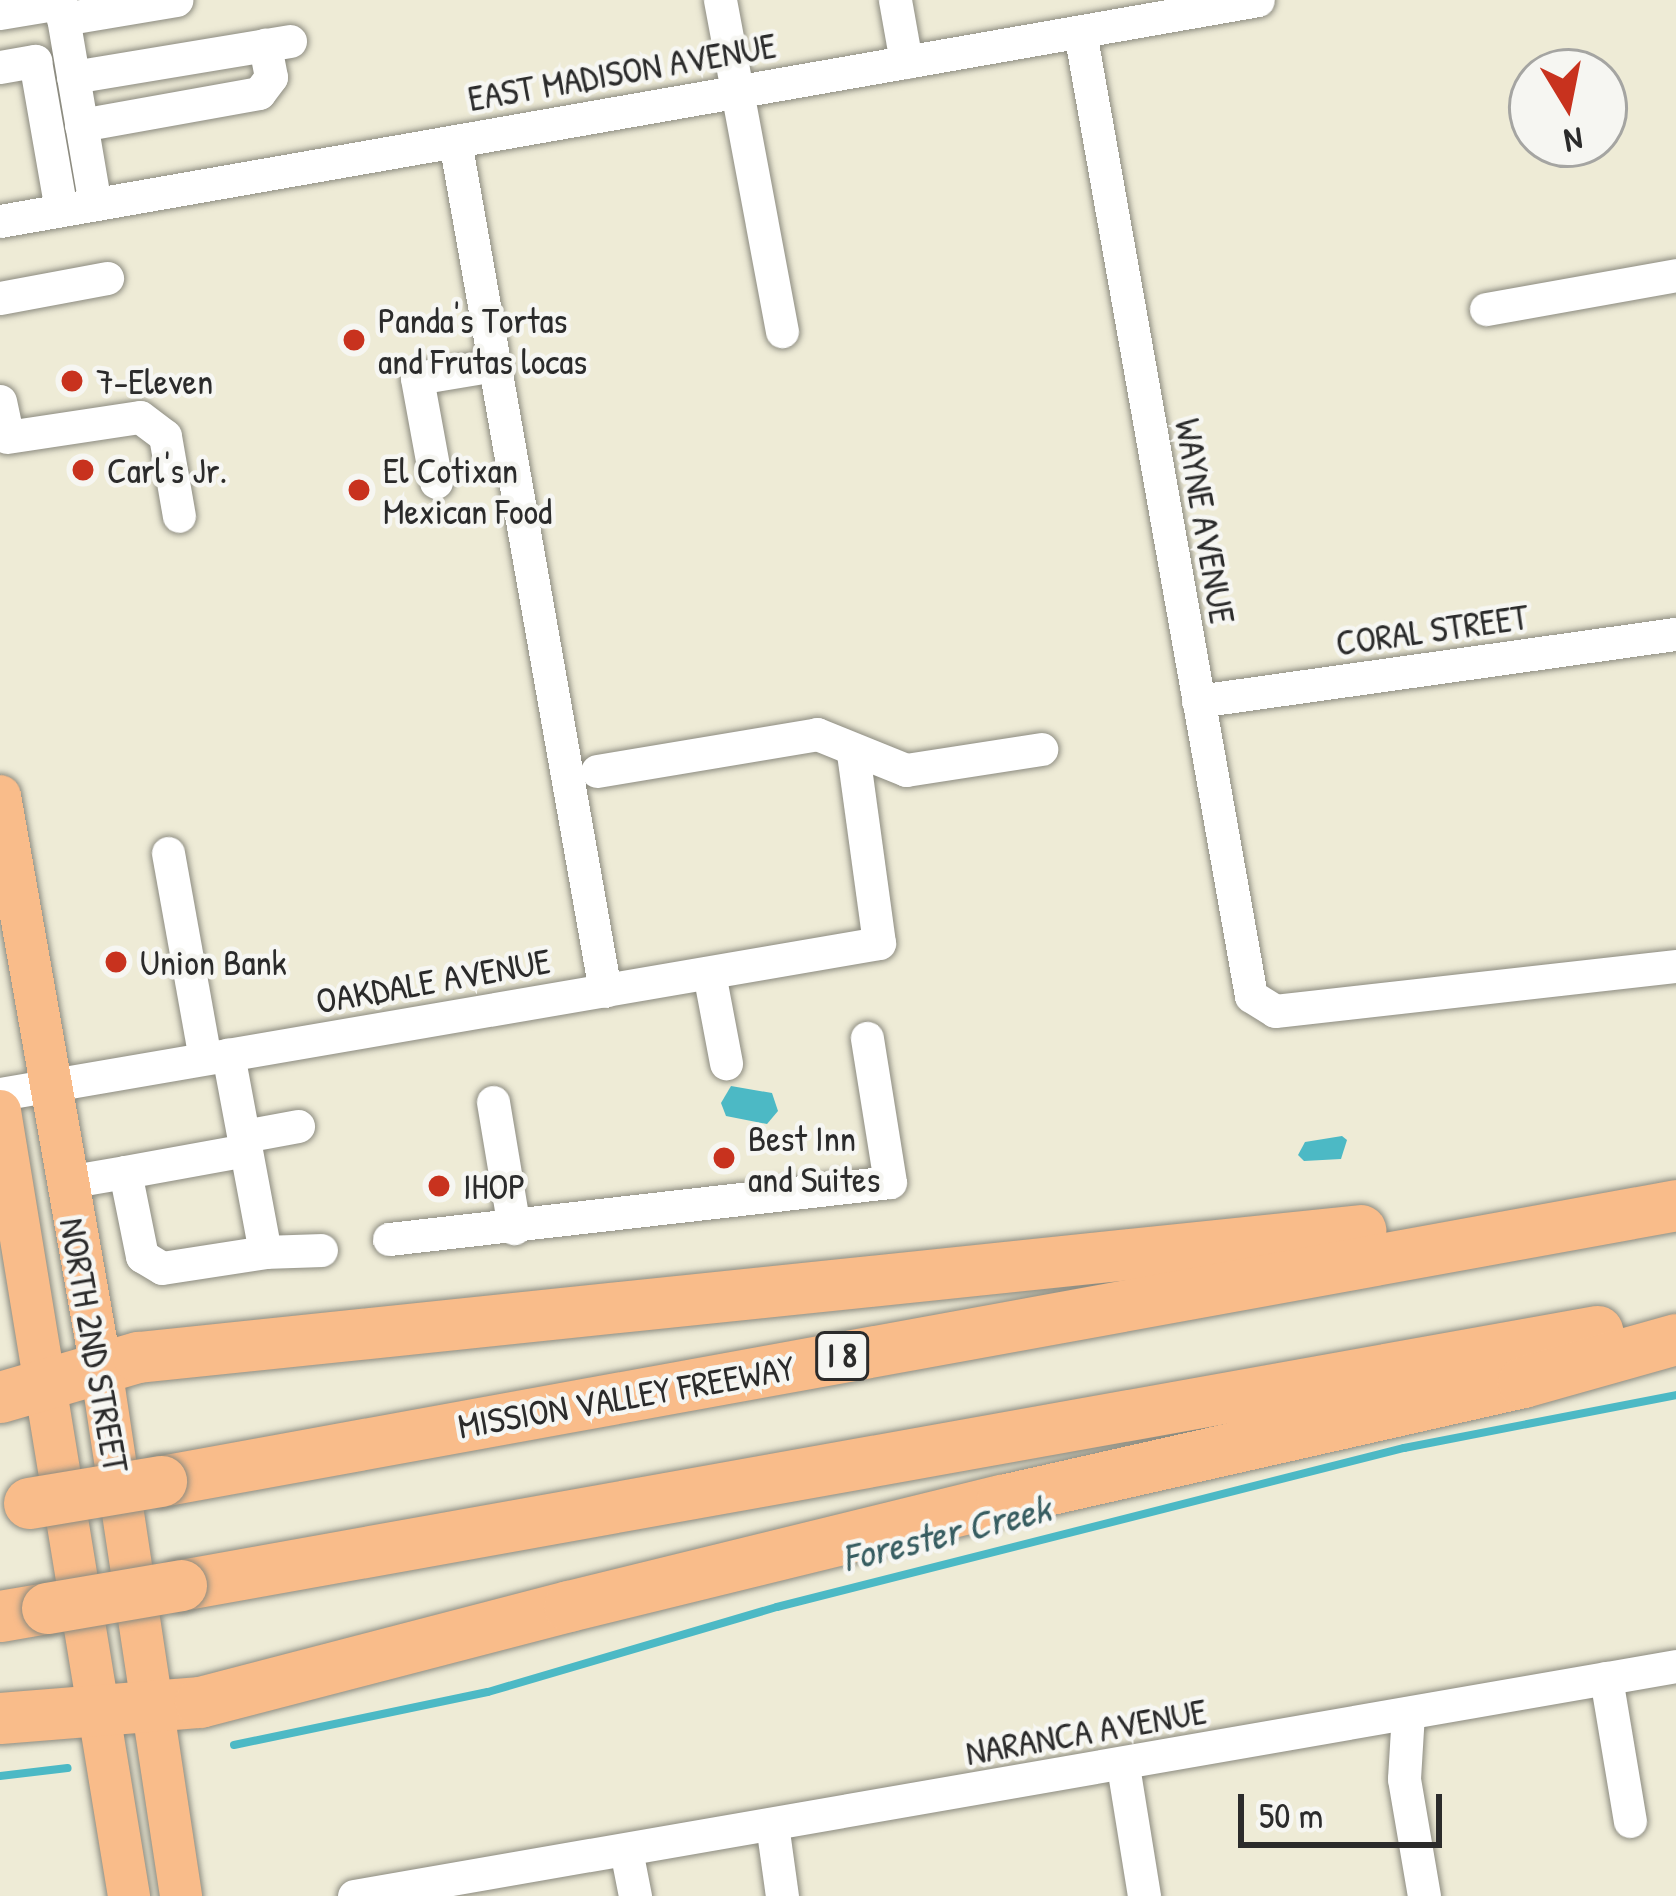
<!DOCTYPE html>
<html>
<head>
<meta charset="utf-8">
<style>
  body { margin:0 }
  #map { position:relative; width:1676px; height:1896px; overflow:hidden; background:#eeebd6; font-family:"Patrick Hand",sans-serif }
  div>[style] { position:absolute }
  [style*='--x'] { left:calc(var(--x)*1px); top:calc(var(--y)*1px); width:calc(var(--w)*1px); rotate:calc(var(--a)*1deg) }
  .water>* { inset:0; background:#4cb9c5 }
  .stream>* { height:8px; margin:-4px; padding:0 4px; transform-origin:4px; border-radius:4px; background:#4cb9c5 }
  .roads { filter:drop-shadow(0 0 3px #8c8b80) drop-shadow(0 0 3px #8c8b80) }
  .minor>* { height:33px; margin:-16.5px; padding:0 16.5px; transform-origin:16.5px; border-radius:16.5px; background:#fff }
  .major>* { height:42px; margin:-21px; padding:0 21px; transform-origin:21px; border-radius:21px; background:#f9bc8a }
  .highway>* { height:51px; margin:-25.5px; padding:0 25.5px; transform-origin:25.5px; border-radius:25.5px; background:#f9bc8a }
  .bridges { filter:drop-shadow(0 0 3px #8c8b80) drop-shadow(0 0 3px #8c8b80) }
  .highway-bridge>* { height:51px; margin:-25.5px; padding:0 25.5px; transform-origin:25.5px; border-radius:25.5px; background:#f9bc8a }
  .dots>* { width:33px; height:33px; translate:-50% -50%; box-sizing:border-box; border:6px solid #f6f6f2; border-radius:50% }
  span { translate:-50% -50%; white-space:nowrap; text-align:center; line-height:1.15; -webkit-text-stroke:9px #f6f6f2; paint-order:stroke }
  .shield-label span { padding:3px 9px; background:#f6f6f2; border:3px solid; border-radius:9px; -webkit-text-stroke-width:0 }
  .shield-label { font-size:33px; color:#2b2b2b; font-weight:700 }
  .street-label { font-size:36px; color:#2b2b2b }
  .poi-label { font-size:36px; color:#2b2b2b }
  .left { translate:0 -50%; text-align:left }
  .water-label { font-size:39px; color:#375d61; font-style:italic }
  .north { position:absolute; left:1508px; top:48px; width:120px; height:120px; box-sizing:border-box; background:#f6f6f2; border:3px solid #a5a5a2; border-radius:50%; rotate:170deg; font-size:33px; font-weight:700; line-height:48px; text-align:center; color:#2b2b2b }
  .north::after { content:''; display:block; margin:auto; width:42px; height:54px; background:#c8321e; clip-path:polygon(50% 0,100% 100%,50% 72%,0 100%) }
  .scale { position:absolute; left:1238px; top:1794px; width:204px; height:54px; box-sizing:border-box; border:6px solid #2b2b2b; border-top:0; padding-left:15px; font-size:36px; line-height:42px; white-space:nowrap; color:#2b2b2b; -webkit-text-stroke:9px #f6f6f2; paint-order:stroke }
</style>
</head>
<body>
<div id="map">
  <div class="water">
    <i style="clip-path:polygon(731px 1086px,772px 1093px,778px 1111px,767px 1124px,726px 1116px,721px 1103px)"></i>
    <i style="clip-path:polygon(1342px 1136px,1347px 1140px,1341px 1159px,1304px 1161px,1298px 1155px,1305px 1142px)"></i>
  </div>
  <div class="stream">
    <i style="--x:234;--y:1745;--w:259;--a:-11.8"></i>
    <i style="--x:488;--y:1692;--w:301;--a:-16.4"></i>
    <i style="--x:777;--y:1607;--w:647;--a:-14.23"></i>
    <i style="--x:1404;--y:1448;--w:277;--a:-11"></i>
    <i style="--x:0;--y:1776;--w:68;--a:-6.7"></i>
  </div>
  <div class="roads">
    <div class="minor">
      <i style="--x:60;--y:0;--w:207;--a:80.3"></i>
      <i style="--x:720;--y:0;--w:337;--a:79.4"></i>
      <i style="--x:895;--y:0;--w:63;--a:79.9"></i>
      <i style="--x:0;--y:13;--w:61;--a:-9.5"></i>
      <i style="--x:63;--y:19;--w:115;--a:-9.5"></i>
      <i style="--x:1080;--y:32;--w:979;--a:79.94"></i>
      <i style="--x:1251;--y:996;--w:28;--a:32"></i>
      <i style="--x:1275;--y:1011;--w:404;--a:-6.4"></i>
      <i style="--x:0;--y:67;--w:36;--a:-10"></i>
      <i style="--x:35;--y:61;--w:151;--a:80.1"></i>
      <i style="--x:73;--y:77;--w:220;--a:-9.4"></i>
      <i style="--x:81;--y:125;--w:181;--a:-10.2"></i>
      <i style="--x:259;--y:93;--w:20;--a:-53"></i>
      <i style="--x:271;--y:77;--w:33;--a:-101"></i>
      <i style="--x:455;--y:141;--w:863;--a:79.99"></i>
      <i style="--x:0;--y:221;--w:1277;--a:-9.96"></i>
      <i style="--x:0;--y:298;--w:109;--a:-10.6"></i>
      <i style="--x:1486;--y:309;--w:193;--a:-10.1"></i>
      <i style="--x:0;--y:401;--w:25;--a:78"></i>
      <i style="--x:7;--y:437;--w:134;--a:-8.6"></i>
      <i style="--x:140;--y:417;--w:31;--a:37"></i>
      <i style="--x:165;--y:436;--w:81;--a:80.1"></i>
      <i style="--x:436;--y:482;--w:106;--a:-100.4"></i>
      <i style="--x:417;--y:378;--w:79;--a:-9.5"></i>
      <i style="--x:1198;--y:701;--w:483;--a:-8"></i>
      <i style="--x:597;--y:771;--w:223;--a:-9.5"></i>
      <i style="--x:817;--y:734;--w:96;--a:22"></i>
      <i style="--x:906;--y:770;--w:137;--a:-8.8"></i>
      <i style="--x:168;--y:853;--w:208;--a:79.8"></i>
      <i style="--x:709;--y:973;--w:92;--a:79.3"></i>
      <i style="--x:0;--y:1094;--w:892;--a:-9.75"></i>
      <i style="--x:879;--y:943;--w:193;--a:-97.8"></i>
      <i style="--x:493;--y:1102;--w:128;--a:80.5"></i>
      <i style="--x:244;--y:1136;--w:55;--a:-10.5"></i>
      <i style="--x:125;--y:1172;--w:123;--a:-10.3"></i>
      <i style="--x:67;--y:1182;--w:59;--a:-9.8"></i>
      <i style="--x:125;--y:1172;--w:86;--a:78.6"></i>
      <i style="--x:142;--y:1256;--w:23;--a:31"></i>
      <i style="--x:162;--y:1268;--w:104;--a:-8.8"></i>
      <i style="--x:265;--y:1252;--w:201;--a:-100.6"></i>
      <i style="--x:389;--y:1239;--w:504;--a:-6.49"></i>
      <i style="--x:890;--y:1182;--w:146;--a:-99.1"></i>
      <i style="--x:265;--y:1252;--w:56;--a:-2"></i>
      <i style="--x:1606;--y:1678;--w:145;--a:80.5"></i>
      <i style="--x:1408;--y:1713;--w:66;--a:93.5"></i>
      <i style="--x:1404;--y:1779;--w:119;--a:80.3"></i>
      <i style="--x:1123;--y:1766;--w:132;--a:80.8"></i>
      <i style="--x:772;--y:1824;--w:73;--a:82.1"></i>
      <i style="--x:626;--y:1850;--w:47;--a:78.9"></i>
      <i style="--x:354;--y:1896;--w:1342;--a:-9.87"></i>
    </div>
    <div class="major">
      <i style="--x:0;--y:796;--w:581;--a:79.99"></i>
      <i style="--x:101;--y:1368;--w:534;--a:81.38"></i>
      <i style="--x:0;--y:1111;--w:796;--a:80.67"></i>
    </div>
    <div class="highway">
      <i style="--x:0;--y:1397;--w:144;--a:-16.2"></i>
      <i style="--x:138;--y:1357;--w:1229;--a:-5.93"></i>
      <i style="--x:161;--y:1481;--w:1540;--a:-10.32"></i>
      <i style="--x:181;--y:1585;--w:1439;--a:-10.17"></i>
      <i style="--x:0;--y:1616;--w:48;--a:-9.7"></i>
      <i style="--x:0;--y:1718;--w:201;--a:-4.6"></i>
      <i style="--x:200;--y:1702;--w:381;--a:-14.6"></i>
      <i style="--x:569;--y:1606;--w:446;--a:-13.8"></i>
      <i style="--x:1002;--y:1500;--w:534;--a:-12.76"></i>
      <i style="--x:1523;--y:1382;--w:159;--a:-15.7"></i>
    </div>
  </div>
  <div class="bridges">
    <div class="highway-bridge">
      <i style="--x:29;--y:1503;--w:134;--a:-9.5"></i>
      <i style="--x:47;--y:1608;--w:136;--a:-9.7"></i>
    </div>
  </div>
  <div class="dots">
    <i style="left:354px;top:340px;background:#c8321e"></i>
    <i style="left:72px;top:381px;background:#c8321e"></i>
    <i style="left:83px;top:470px;background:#c8321e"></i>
    <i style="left:359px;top:490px;background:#c8321e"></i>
    <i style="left:116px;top:962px;background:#c8321e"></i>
    <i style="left:724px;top:1158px;background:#c8321e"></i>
    <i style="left:439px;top:1186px;background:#c8321e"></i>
  </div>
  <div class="shield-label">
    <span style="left:842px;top:1356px">I 8</span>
  </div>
  <div class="street-label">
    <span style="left:622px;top:71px;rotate:-10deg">EAST MADISON AVENUE</span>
    <span style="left:1206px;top:521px;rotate:80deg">WAYNE AVENUE</span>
    <span style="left:1432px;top:629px;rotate:-8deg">CORAL STREET</span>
    <span style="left:433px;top:980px;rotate:-10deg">OAKDALE AVENUE</span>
    <span style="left:95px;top:1345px;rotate:80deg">NORTH 2ND STREET</span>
    <span style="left:626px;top:1396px;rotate:-10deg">MISSION VALLEY FREEWAY</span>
    <span style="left:1086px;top:1731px;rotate:-10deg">NARANCA AVENUE</span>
  </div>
  <div class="poi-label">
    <span class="left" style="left:378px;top:340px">Panda's Tortas<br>and Frutas locas</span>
    <span class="left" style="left:96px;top:381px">7-Eleven</span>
    <span class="left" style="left:383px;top:490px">El Cotixan<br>Mexican Food</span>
    <span class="left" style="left:107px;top:470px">Carl's Jr.</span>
    <span class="left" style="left:140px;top:962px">Union Bank</span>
    <span class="left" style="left:748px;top:1158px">Best Inn<br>and Suites</span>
    <span class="left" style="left:463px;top:1186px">IHOP</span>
  </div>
  <div class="water-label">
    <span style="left:946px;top:1533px;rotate:-14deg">Forester Creek</span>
  </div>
  <div class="north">N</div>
  <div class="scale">50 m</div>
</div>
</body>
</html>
